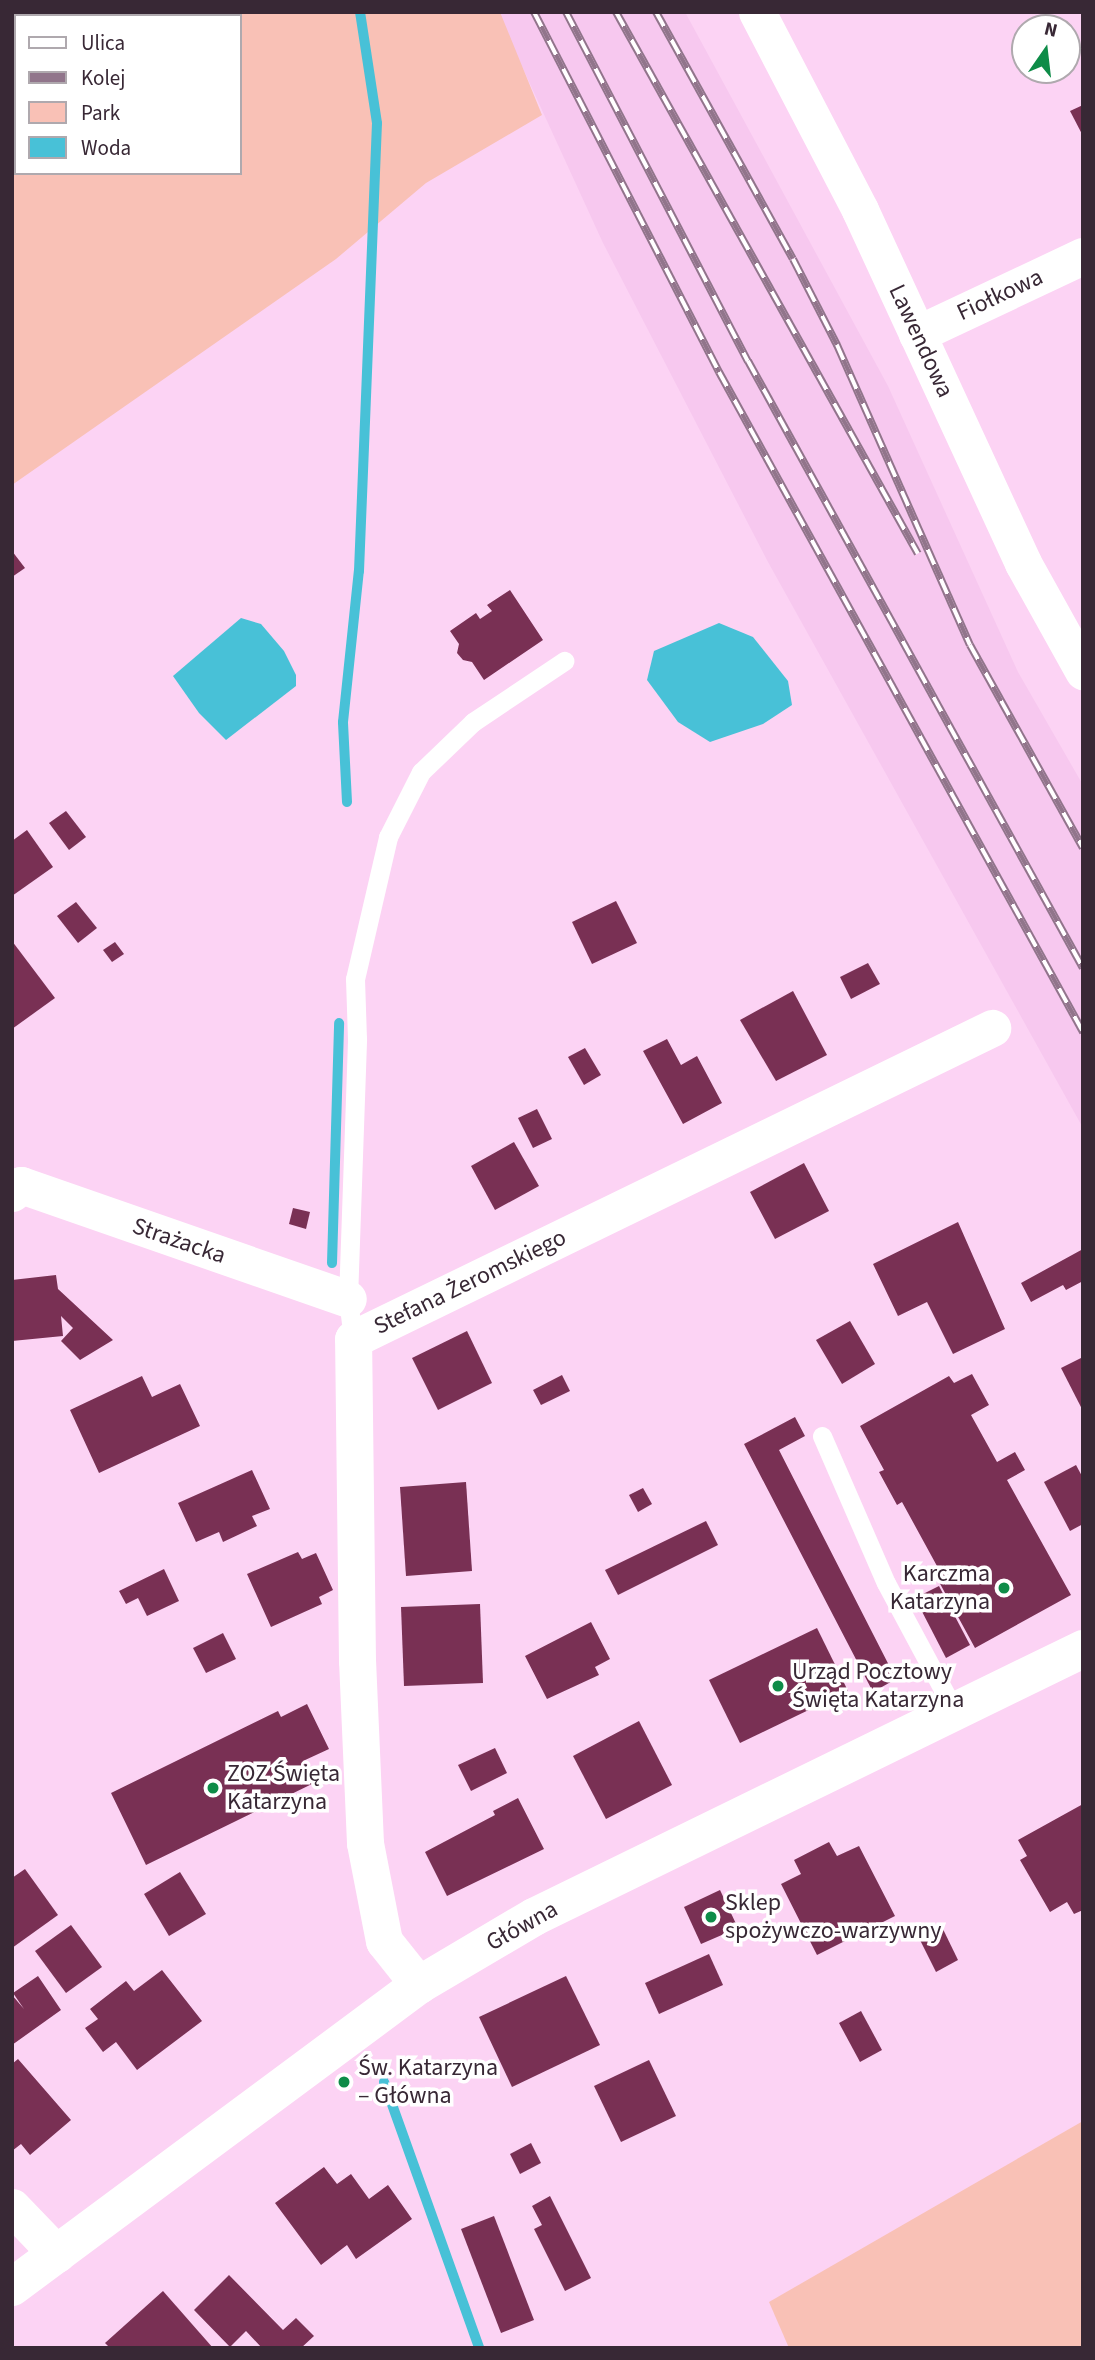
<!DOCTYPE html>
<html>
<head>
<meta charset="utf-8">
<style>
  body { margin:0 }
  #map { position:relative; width:1095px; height:2360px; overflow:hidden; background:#fcd3f4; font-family:"Source Sans 3",sans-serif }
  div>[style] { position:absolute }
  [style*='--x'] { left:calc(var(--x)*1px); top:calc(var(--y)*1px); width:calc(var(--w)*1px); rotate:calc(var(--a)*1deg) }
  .built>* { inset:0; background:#f7c8ef }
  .green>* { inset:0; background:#f9c1b6 }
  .water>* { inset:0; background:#48c1d7 }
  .stream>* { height:10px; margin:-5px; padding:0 5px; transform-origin:5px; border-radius:5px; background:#48c1d7 }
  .building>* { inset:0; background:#793054 }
  .lane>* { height:19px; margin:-9.5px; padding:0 9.5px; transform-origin:9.5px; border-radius:9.5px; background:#fff }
  .street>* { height:37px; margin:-18.5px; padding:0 18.5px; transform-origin:18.5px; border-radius:18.5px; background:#fff }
  .secondary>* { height:38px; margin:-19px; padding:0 19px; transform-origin:19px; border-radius:19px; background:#fff }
  .rail>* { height:8px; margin-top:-4px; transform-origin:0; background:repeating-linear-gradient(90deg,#fff 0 16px,#91758b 0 32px); box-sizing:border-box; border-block:2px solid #91758b }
  .dots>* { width:19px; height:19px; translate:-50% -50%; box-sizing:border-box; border:4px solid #fff; border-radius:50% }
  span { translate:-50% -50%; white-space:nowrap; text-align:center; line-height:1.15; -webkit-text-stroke:7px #fff; paint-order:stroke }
  .street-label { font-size:24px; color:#382835 }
  .poi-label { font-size:24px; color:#382835 }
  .right { translate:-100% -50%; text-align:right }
  .left { translate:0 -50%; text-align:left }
  .frame { position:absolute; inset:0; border:14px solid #382835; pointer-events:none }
  .legend { position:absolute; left:14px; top:14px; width:228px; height:161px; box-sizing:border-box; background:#fff; border:2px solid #afa9ae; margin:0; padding:9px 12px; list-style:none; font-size:21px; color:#382835 }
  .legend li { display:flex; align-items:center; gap:14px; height:35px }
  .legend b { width:35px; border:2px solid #afa9ae }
  .north { position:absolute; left:1011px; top:14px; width:70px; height:70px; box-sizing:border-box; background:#fff; border:2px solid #afa9ae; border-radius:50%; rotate:14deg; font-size:19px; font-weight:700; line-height:28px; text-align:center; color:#382835 }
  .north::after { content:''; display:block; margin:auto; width:24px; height:32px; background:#0e8c48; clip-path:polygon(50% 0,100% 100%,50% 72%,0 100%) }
</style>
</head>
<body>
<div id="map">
  <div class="built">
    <i style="clip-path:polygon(497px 12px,685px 12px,888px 386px,1018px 672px,1083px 785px,1083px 1128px,768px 562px,603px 243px)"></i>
  </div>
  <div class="green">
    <i style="clip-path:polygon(161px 12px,500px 12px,542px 115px,426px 183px,336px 259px,12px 485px,12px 139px,16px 136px,16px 173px,240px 173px,240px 16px,157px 16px)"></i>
    <i style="clip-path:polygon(1083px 2121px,1083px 2348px,789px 2348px,769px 2302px)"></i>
  </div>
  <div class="water">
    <i style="clip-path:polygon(241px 618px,261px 624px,284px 651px,296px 675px,296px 686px,226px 740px,199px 713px,173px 676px)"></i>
    <i style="clip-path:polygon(719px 623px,753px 637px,788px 681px,792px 705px,763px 724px,710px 742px,678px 722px,647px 680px,654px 651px)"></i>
  </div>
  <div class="stream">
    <i style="--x:347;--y:802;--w:80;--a:-92.9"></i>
    <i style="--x:343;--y:722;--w:152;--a:-84"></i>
    <i style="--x:359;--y:571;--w:448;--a:-87.7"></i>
    <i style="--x:377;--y:123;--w:112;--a:-98.7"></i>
    <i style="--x:332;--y:1263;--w:240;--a:-88.3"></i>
    <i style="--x:384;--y:2082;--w:282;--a:70.3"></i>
  </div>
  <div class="building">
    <i style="clip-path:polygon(1083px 105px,1083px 136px,1070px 111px)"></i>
    <i style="clip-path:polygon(12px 551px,25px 568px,12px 577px)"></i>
    <i style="clip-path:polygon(510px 590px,543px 640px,484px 680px,472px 662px,463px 660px,457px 653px,459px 644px,450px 631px,476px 613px,480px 619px,492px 611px,487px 605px)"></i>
    <i style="clip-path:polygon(66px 811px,86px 837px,69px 850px,49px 823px)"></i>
    <i style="clip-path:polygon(27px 830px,53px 867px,12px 896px,12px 841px)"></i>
    <i style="clip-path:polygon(616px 901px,637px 943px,592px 964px,572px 922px)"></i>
    <i style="clip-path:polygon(76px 902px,97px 928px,78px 943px,57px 916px)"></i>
    <i style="clip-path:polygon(12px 941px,55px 998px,12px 1029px)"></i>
    <i style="clip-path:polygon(115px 942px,124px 954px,112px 962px,103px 950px)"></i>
    <i style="clip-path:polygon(868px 963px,880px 984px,851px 999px,840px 977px)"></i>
    <i style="clip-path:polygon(793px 991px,827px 1055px,776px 1081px,740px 1020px)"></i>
    <i style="clip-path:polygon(667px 1039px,681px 1065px,697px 1056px,722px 1103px,683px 1124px,643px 1051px)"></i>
    <i style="clip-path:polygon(585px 1048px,601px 1075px,584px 1085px,568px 1057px)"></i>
    <i style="clip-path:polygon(537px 1109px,552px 1139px,533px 1148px,518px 1118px)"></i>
    <i style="clip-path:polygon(514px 1142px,539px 1186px,495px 1210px,471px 1166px)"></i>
    <i style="clip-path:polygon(804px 1163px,829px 1211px,775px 1239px,750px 1192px)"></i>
    <i style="clip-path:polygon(293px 1208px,310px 1212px,306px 1229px,289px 1224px)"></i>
    <i style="clip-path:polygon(958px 1222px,1005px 1329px,953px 1354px,927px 1302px,898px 1316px,873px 1264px)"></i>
    <i style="clip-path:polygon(1083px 1249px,1083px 1281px,1066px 1290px,1063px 1285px,1031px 1302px,1021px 1283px)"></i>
    <i style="clip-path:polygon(56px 1275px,58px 1289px,113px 1340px,80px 1360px,61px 1341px,73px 1328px,61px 1316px,63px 1336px,12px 1341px,12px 1280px)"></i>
    <i style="clip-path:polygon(850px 1321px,875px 1364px,842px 1384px,816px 1340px)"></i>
    <i style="clip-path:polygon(467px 1331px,492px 1383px,438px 1410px,412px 1358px)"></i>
    <i style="clip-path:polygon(1083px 1357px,1083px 1411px,1061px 1368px)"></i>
    <i style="clip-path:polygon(972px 1374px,989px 1405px,971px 1415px,997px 1462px,1015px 1452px,1025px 1470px,1007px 1480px,1071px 1595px,975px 1648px,938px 1580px,943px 1577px,902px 1502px,897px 1505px,879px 1472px,884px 1470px,860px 1426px,949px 1376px,954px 1383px)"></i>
    <i style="clip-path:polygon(562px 1375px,570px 1391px,541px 1405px,533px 1390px)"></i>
    <i style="clip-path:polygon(142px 1376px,152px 1397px,180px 1384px,200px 1426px,99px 1473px,70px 1410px)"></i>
    <i style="clip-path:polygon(795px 1417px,805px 1436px,779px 1450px,896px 1679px,873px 1692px,744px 1444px)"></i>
    <i style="clip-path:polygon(1076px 1465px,1083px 1478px,1083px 1524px,1070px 1531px,1044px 1482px)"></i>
    <i style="clip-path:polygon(252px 1470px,270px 1509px,252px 1516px,257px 1526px,223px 1542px,219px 1532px,196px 1542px,178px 1503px)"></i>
    <i style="clip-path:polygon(466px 1482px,472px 1571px,406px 1576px,400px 1487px)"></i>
    <i style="clip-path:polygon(643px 1488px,652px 1504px,638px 1512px,629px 1495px)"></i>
    <i style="clip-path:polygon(706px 1521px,718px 1545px,618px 1595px,605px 1570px)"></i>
    <i style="clip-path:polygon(298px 1552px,302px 1559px,316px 1553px,333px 1590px,319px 1597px,322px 1604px,271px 1627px,247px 1574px)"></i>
    <i style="clip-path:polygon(164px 1569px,179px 1601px,147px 1616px,138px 1598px,126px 1604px,119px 1591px)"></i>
    <i style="clip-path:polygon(939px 1586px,970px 1645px,946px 1658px,915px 1598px)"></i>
    <i style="clip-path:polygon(480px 1604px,483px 1683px,404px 1686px,401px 1607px)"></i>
    <i style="clip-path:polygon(591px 1622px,610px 1659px,595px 1667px,599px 1675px,547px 1699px,525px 1656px)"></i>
    <i style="clip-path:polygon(817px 1628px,848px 1691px,740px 1743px,709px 1680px)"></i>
    <i style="clip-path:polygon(223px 1633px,236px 1659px,206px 1673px,193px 1648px)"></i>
    <i style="clip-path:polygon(307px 1704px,329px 1749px,303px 1761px,314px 1783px,146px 1865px,111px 1793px,278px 1711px,281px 1717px)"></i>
    <i style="clip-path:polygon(639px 1721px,672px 1785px,606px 1819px,573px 1756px)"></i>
    <i style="clip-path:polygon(495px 1748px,507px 1773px,471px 1791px,458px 1765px)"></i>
    <i style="clip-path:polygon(518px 1798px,544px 1849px,447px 1896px,425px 1852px,495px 1815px,493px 1811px)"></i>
    <i style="clip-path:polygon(1083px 1804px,1083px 1910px,1074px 1914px,1067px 1902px,1050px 1912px,1020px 1860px,1027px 1856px,1018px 1840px)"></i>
    <i style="clip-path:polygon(829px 1842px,837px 1856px,859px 1846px,895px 1916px,817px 1955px,781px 1884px,801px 1874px,794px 1860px)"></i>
    <i style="clip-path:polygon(25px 1869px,58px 1915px,12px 1948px,12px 1878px)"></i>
    <i style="clip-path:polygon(180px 1872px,206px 1914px,169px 1936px,144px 1894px)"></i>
    <i style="clip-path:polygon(720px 1890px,738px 1928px,701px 1944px,684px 1907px)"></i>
    <i style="clip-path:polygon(940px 1923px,958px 1960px,936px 1972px,917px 1934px)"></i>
    <i style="clip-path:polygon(71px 1925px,102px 1967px,66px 1993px,35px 1951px)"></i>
    <i style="clip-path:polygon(709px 1954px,723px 1985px,659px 2014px,645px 1983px)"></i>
    <i style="clip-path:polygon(162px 1970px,202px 2021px,137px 2070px,116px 2042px,103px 2052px,85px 2028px,98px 2019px,90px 2009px,126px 1981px,134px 1991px)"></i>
    <i style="clip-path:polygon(38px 1976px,61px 2010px,12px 2045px,12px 1995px,24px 2009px,13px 1993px)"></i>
    <i style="clip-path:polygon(566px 1976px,600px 2045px,512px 2087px,479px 2017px)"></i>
    <i style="clip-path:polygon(861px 2011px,882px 2050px,860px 2062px,839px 2023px)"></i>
    <i style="clip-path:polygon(18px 2059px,71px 2120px,30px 2155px,21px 2144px,12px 2151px,12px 2064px)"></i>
    <i style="clip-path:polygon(649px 2060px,676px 2116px,621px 2142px,594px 2086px)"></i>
    <i style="clip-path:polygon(531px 2143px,541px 2163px,520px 2174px,510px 2154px)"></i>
    <i style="clip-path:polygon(324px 2167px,337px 2184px,351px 2174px,369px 2199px,388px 2185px,412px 2219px,356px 2259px,347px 2245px,321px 2265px,275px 2203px)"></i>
    <i style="clip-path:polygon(550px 2196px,591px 2278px,565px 2291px,534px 2229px,542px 2225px,532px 2206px)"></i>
    <i style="clip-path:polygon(494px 2216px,534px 2320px,501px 2333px,461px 2229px)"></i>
    <i style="clip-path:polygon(229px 2275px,283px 2330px,296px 2318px,314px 2336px,301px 2348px,262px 2348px,246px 2331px,230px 2347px,194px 2310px)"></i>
    <i style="clip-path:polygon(163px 2291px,213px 2348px,110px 2348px,105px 2343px)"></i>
  </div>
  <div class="lane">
    <i style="--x:353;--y:1339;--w:40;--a:-97.1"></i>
    <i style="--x:348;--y:1299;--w:260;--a:-88"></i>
    <i style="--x:357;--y:1039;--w:60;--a:-91.9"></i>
    <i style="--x:355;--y:979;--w:146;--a:-76.9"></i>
    <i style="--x:388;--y:837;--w:73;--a:-63.1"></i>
    <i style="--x:421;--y:772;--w:72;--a:-43.9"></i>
    <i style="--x:473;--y:722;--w:110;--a:-33.8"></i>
    <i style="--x:822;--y:1436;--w:160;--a:66.5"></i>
    <i style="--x:886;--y:1583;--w:144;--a:61.8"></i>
  </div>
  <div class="street">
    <i style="--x:757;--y:12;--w:223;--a:62.5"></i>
    <i style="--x:860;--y:210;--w:389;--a:65.2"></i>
    <i style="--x:1023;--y:563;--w:124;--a:60.9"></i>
    <i style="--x:917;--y:334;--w:183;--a:-25.2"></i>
    <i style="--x:12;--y:1193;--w:12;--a:-42"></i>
    <i style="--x:21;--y:1185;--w:346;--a:19.2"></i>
    <i style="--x:419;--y:1985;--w:56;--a:-128.5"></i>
    <i style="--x:384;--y:1941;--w:100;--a:-101"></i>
    <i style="--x:365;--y:1843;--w:182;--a:-92.5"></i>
    <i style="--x:357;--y:1661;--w:322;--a:-90.7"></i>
    <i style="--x:353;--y:1339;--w:711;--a:-25.95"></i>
    <i style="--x:12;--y:2207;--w:65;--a:46.2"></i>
  </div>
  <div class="secondary">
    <i style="--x:12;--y:2287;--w:507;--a:-36.58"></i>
    <i style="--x:419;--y:1985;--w:134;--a:-30.6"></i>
    <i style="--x:534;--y:1917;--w:611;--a:-26.02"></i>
  </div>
  <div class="rail">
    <i style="--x:534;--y:12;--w:405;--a:62.8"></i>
    <i style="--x:719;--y:372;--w:754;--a:61.12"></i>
    <i style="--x:566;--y:12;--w:394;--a:62.5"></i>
    <i style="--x:748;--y:361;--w:693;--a:61.11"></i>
    <i style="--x:616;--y:12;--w:620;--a:60.87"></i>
    <i style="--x:656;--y:12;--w:282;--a:61"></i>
    <i style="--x:793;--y:259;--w:97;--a:62.9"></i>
    <i style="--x:837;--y:345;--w:328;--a:66.1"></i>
    <i style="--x:970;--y:645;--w:232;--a:60.9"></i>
  </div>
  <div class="dots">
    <i style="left:1004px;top:1588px;background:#0e8c48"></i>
    <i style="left:778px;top:1686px;background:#0e8c48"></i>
    <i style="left:213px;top:1788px;background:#0e8c48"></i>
    <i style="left:711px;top:1917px;background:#0e8c48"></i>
    <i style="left:344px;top:2082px;background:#0e8c48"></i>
  </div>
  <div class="street-label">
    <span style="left:1000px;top:295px;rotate:-25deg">Fiołkowa</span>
    <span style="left:921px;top:341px;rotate:65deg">Lawendowa</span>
    <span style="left:179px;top:1241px;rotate:19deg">Strażacka</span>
    <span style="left:470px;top:1282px;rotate:-26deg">Stefana Żeromskiego</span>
    <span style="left:522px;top:1926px;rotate:-29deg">Główna</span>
  </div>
  <div class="poi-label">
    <span class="right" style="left:990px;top:1588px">Karczma<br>Katarzyna</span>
    <span class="left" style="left:792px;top:1686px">Urząd Pocztowy<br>Święta Katarzyna</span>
    <span class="left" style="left:227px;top:1788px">ZOZ Święta<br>Katarzyna</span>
    <span class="left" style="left:725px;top:1917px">Sklep<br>spożywczo-warzywny</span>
    <span class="left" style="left:358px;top:2082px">Św. Katarzyna<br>– Główna</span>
  </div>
  <div class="frame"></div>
  <ul class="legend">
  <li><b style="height:9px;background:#fff"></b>Ulica</li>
  <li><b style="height:9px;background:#91758b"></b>Kolej</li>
  <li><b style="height:19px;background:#f9c1b6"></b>Park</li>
  <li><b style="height:19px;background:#48c1d7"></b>Woda</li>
  </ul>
  <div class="north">N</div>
</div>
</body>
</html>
